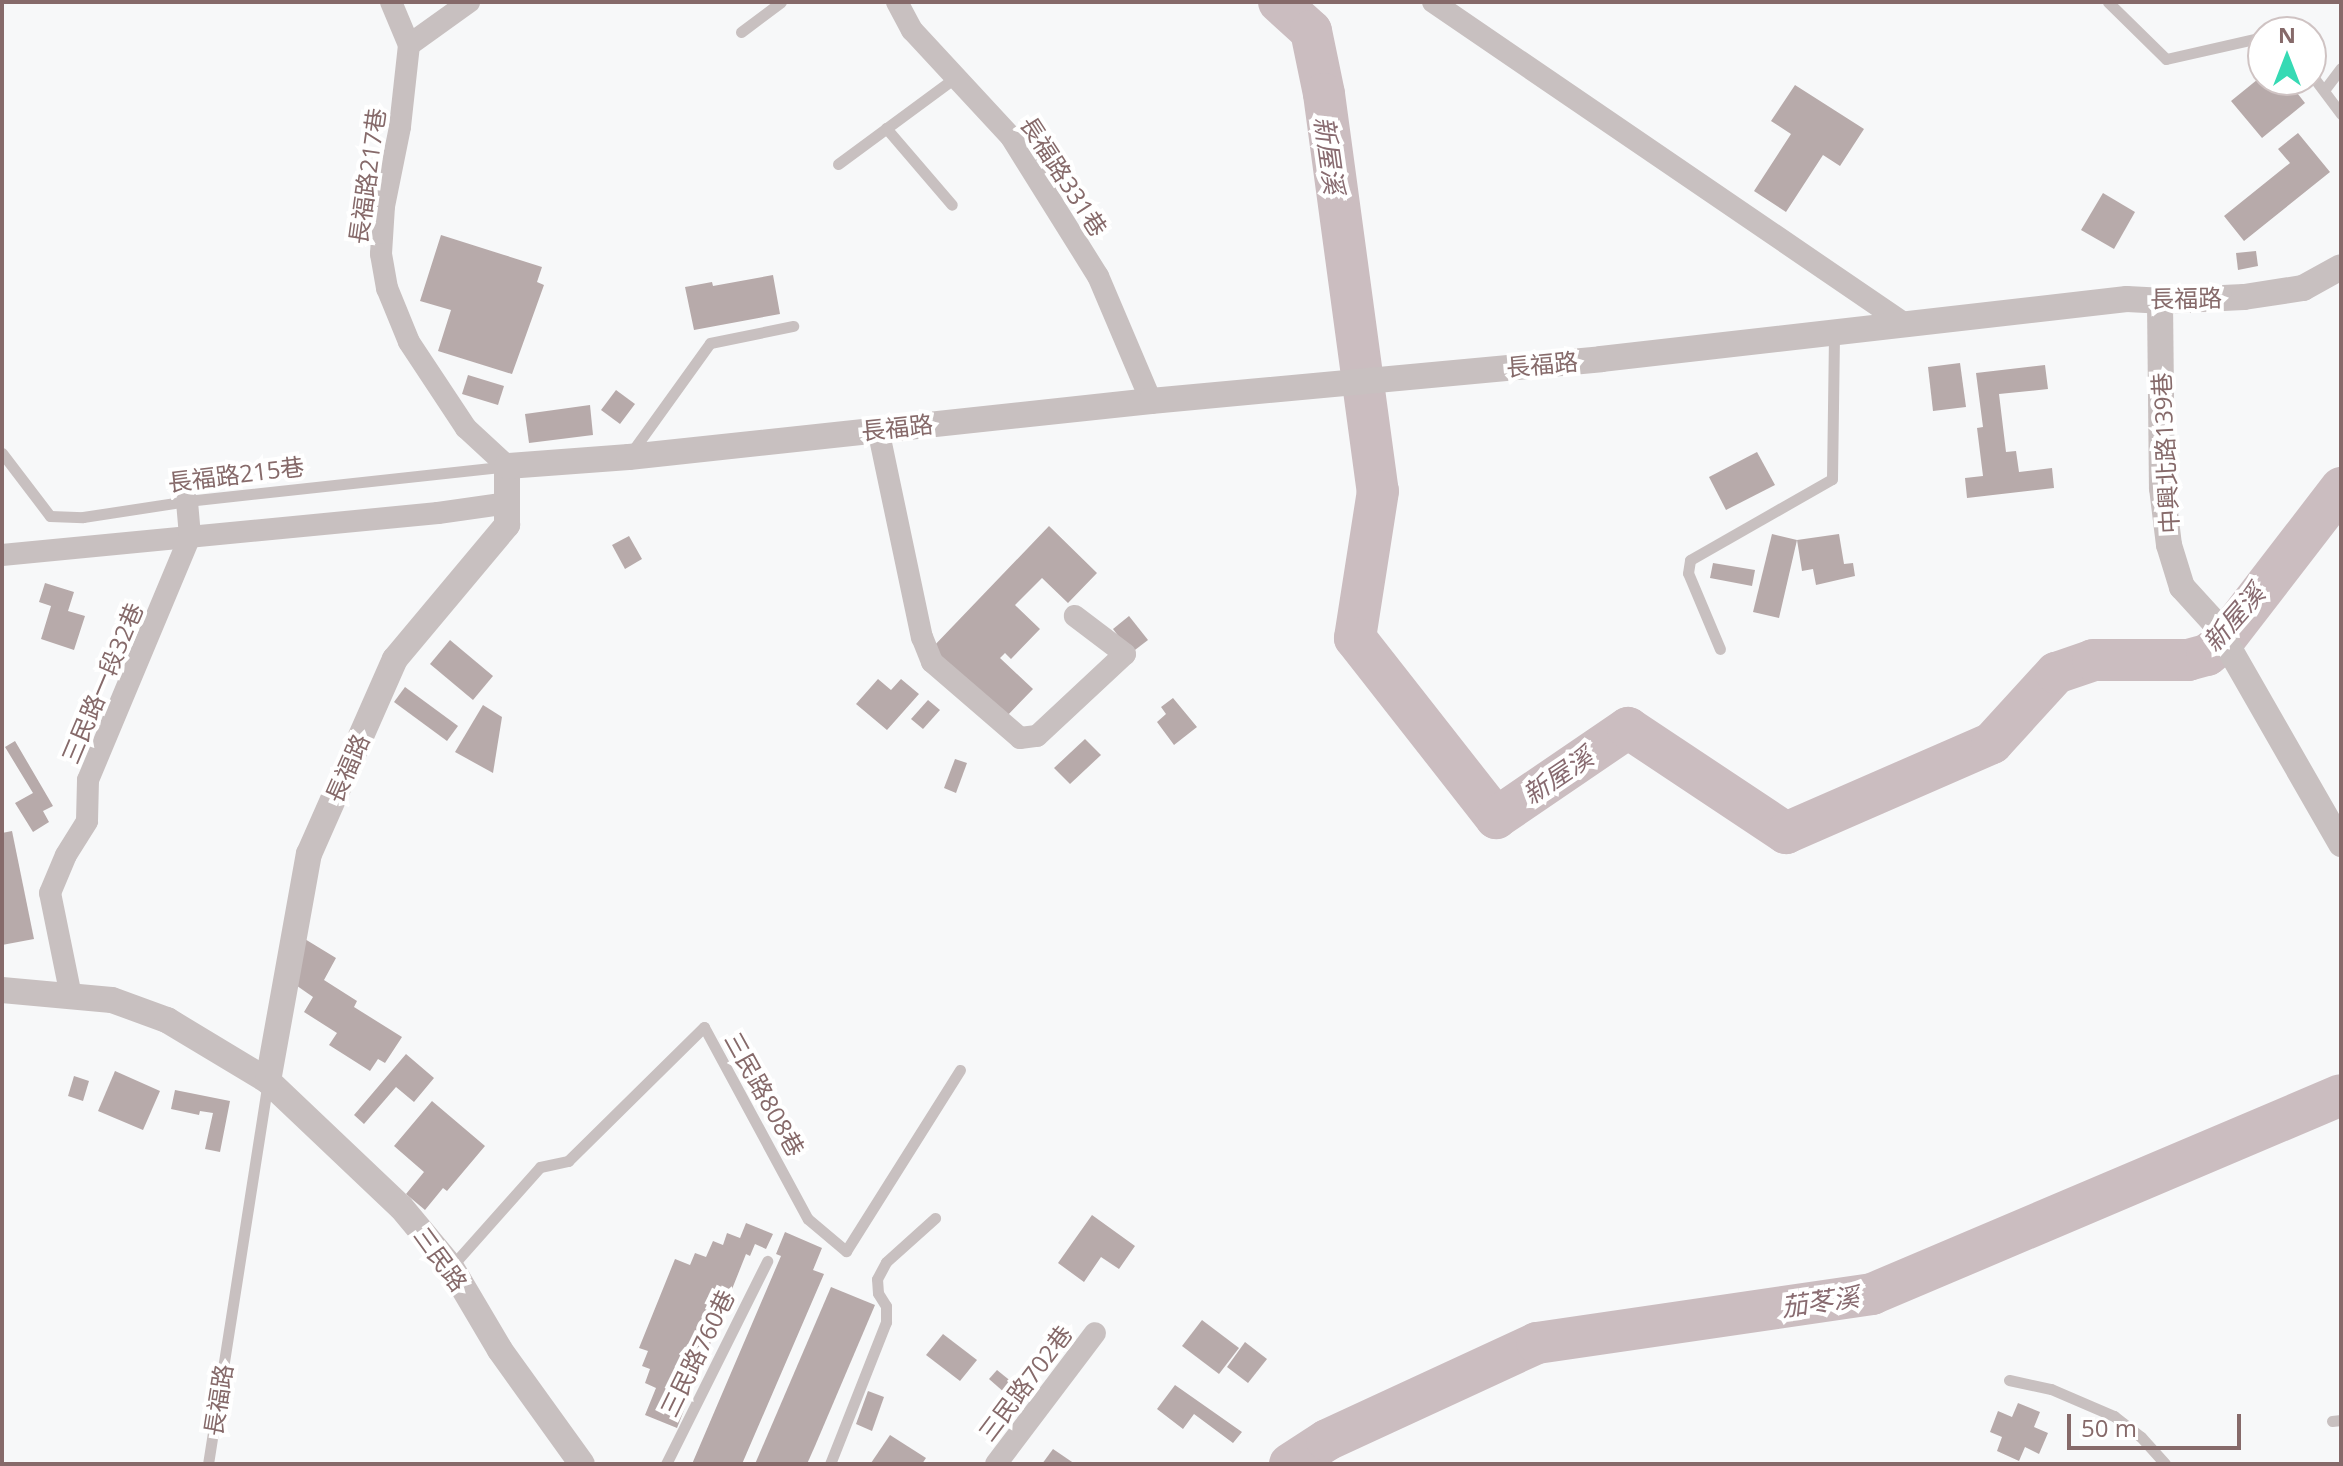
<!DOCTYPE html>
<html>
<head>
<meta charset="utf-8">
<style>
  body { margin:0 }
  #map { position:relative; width:2343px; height:1466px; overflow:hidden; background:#f7f8f9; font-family:"Open Sans","Noto Sans TC",sans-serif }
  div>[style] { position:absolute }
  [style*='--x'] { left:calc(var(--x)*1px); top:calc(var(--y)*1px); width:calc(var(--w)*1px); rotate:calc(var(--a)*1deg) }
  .river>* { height:42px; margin:-21px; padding:0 21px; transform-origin:21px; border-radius:21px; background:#cbbdc0 }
  .building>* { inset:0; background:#b7aaaa }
  .service>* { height:11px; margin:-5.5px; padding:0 5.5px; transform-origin:5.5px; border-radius:5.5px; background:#c8c0c0 }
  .minor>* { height:22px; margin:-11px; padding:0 11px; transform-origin:11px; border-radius:11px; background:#c8c0c0 }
  .tertiary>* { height:26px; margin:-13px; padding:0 13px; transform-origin:13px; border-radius:13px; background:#c8c0c0 }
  span { translate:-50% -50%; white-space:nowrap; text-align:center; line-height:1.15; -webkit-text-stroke:8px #fff; paint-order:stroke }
  .street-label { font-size:24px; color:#866a6a }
  .water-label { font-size:26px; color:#886b70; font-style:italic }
  .frame { position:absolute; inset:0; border:4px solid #866a6a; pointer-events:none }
  .north { position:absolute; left:2247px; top:16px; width:80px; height:80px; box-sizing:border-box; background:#fff; border:2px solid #cfc3c3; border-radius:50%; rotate:0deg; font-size:22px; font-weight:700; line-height:32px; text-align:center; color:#866a6a }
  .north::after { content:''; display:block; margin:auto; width:28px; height:36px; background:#36dab4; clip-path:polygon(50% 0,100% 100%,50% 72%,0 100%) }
  .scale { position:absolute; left:2067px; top:1414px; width:174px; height:36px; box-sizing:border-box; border:4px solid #866a6a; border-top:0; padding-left:10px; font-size:24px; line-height:28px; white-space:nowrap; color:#866a6a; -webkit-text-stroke:6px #fff; paint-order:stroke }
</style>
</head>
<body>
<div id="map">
  <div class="river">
    <i style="--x:1279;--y:2;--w:43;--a:42.2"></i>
    <i style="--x:1311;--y:31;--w:64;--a:78.3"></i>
    <i style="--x:1324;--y:94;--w:401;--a:82.3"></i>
    <i style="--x:1378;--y:491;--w:149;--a:98.9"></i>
    <i style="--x:1355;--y:638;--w:229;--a:51.9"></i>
    <i style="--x:1496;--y:818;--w:160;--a:-34.3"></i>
    <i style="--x:1628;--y:728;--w:190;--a:33.6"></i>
    <i style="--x:1786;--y:833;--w:225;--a:-23.6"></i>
    <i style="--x:1992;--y:743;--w:95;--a:-47.6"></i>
    <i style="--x:2056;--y:673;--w:39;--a:-19"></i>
    <i style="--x:2093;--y:660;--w:95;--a:0"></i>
    <i style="--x:2188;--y:660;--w:20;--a:-15"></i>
    <i style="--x:2207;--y:655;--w:18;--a:-38"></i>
    <i style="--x:2221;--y:644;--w:197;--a:-52.4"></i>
    <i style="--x:1290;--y:1464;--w:44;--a:-33"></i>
    <i style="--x:1327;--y:1440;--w:231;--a:-24.8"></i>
    <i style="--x:1537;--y:1343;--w:339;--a:-8.3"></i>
    <i style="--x:1872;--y:1294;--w:509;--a:-22.99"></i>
  </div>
  <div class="building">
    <i style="clip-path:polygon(2263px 75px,2263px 80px,2287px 80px,2305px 103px,2262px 138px,2231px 101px)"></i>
    <i style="clip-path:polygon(1795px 85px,1864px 129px,1840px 166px,1823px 155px,1786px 212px,1754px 191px,1791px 134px,1771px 121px)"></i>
    <i style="clip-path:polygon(2298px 133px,2330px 172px,2244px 241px,2224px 216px,2290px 163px,2278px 149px)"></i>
    <i style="clip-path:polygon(2103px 193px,2135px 212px,2114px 249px,2081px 230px)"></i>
    <i style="clip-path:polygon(441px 235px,542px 267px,537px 282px,544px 285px,512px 374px,438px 351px,451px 310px,420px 301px)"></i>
    <i style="clip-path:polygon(2256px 251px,2258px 266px,2238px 270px,2236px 253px)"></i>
    <i style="clip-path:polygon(773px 275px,780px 314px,694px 330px,685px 287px,712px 282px,713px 286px)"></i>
    <i style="clip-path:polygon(1960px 363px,1966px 407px,1933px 411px,1928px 367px)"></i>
    <i style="clip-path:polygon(2045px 365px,2048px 389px,1999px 394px,2006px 452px,2016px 451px,2019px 472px,2052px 468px,2054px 488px,1967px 498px,1965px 478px,1983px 476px,1977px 428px,1983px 427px,1976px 373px)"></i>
    <i style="clip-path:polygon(468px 375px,504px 386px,498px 405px,462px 394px)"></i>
    <i style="clip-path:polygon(616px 390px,635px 404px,620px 424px,601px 410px)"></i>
    <i style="clip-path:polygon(590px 405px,593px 435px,529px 443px,525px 414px)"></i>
    <i style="clip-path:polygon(1757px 452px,1775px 485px,1726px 510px,1709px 477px)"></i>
    <i style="clip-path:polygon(1049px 526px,1097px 573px,1068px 603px,1042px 578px,1015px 605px,1040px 629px,1011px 659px,1005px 653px,1000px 658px,1033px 689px,1004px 719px,931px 649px)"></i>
    <i style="clip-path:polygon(1772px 534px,1797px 540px,1779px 618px,1753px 612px)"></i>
    <i style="clip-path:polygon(1839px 534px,1844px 564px,1853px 563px,1855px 576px,1816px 585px,1813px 569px,1802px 571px,1797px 540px)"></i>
    <i style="clip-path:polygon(629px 536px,642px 559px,625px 569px,612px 545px)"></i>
    <i style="clip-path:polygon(1713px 563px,1755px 570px,1752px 586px,1710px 578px)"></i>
    <i style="clip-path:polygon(45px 583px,74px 592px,68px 611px,85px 616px,74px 650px,41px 639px,51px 606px,39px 602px)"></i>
    <i style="clip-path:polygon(1129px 616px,1148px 640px,1131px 653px,1113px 629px)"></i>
    <i style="clip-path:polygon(450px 640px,493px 676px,473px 700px,430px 664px)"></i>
    <i style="clip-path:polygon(878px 679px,891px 690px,901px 679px,919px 694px,887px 730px,856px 704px)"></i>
    <i style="clip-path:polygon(405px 687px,458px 726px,447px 741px,394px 702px)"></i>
    <i style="clip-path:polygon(1173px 698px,1197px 727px,1174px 745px,1157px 722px,1166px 714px,1161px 707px)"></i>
    <i style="clip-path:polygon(928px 700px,940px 710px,923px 729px,911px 719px)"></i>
    <i style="clip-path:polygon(483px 705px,502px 717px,493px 773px,455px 752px)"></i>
    <i style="clip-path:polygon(1085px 739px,1101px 755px,1070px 784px,1054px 768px)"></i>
    <i style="clip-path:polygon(15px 741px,53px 806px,43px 811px,49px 822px,33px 832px,15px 803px,33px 793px,5px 747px)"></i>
    <i style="clip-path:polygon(955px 759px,967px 763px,956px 793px,944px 788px)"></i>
    <i style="clip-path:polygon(12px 831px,34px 939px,2px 945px,2px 833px)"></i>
    <i style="clip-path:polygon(295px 933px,336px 958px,324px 980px,357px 1001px,354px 1007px,402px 1037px,385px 1063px,378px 1059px,370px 1071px,329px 1045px,337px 1033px,304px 1012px,313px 997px,290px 981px)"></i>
    <i style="clip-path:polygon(406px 1054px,434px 1078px,414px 1102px,396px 1087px,364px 1124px,354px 1115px)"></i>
    <i style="clip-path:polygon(115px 1071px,160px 1091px,143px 1130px,98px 1111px)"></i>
    <i style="clip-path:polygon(74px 1076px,89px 1081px,83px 1101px,68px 1096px)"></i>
    <i style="clip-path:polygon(175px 1090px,230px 1101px,220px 1152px,205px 1149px,213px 1113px,200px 1111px,199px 1115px,171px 1109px)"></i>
    <i style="clip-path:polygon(432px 1101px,485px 1146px,447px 1191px,443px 1188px,425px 1210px,406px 1194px,424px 1172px,394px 1146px)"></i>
    <i style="clip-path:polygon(1092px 1215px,1135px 1246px,1119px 1269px,1101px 1257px,1084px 1282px,1058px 1263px)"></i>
    <i style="clip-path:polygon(746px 1223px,773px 1234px,766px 1249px,755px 1244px,750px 1256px,746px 1254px,699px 1372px,692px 1369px,680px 1397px,688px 1400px,677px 1428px,645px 1415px,656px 1388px,645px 1383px,650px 1369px,642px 1366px,648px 1351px,639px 1348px,675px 1259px,690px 1265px,695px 1253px,706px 1257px,713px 1241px,723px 1245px,727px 1233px,740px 1238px)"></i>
    <i style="clip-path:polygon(785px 1232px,822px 1248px,813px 1270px,824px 1274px,742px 1464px,692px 1464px,781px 1256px,776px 1254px)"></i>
    <i style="clip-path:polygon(831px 1287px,875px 1305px,815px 1446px,807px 1464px,755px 1464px)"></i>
    <i style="clip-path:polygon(1202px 1320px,1239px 1348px,1219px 1374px,1182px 1346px)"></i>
    <i style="clip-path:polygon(943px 1334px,977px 1360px,960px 1381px,926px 1355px)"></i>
    <i style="clip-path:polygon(1245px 1342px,1267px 1359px,1248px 1383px,1227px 1367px)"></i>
    <i style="clip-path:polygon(997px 1370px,1013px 1383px,1005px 1393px,989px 1379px)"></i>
    <i style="clip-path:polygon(1175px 1385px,1242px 1432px,1233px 1443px,1194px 1414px,1183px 1429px,1157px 1409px)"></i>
    <i style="clip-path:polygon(868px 1391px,884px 1397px,872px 1431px,856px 1424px)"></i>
    <i style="clip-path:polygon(2018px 1403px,2040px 1412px,2034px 1427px,2048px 1433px,2039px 1454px,2025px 1447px,2019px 1461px,1997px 1451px,2002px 1437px,1990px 1432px,1998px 1411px,2012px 1417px)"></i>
    <i style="clip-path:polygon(890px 1435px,926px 1458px,922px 1464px,871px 1463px)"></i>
    <i style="clip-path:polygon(1053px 1449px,1075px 1464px,1042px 1464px)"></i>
  </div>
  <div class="service">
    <i style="--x:2108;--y:2;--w:81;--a:44.5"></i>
    <i style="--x:2166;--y:59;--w:99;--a:-12.8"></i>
    <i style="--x:741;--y:32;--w:50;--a:-36.9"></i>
    <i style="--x:2311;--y:74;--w:50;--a:53.1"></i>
    <i style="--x:2325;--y:89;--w:26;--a:-53"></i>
    <i style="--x:886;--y:128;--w:101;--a:49.4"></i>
    <i style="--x:838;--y:164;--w:147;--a:-36.4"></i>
    <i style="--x:2;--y:453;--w:79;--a:52.7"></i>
    <i style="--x:50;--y:516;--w:33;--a:2"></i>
    <i style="--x:83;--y:517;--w:105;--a:-8.7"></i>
    <i style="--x:187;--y:501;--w:322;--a:-6.2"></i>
    <i style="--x:631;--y:453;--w:135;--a:-54.3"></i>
    <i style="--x:710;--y:343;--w:85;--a:-11.6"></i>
    <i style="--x:1720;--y:649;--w:82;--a:-112.8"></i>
    <i style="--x:1688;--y:573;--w:13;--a:-81"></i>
    <i style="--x:1690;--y:560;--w:163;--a:-29.7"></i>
    <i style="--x:1832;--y:479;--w:147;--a:-89.2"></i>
    <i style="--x:451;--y:1267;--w:134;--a:-48.3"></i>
    <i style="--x:540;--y:1167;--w:29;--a:-12"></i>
    <i style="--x:568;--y:1161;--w:191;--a:-44.6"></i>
    <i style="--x:704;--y:1027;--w:218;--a:61.6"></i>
    <i style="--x:808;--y:1219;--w:50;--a:40.1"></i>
    <i style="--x:846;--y:1251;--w:214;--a:-57.8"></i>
    <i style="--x:2009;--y:1380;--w:43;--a:12.1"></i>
    <i style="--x:2051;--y:1389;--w:69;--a:23.2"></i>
    <i style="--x:2114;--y:1416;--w:34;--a:38"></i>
    <i style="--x:2141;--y:1437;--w:36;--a:48"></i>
    <i style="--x:2332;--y:1421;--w:9;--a:-6"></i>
    <i style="--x:208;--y:1464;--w:388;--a:-81.1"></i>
    <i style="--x:666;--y:1464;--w:227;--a:-63.5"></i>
    <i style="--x:830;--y:1464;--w:153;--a:-68.5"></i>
    <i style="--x:886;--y:1322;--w:16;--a:-90"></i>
    <i style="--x:886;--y:1306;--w:15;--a:-122"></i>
    <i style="--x:878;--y:1293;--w:14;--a:-94"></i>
    <i style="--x:877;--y:1279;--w:19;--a:-62"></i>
    <i style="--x:886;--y:1262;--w:66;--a:-41.9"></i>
  </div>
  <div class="minor">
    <i style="--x:391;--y:2;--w:47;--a:67.3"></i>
    <i style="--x:409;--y:45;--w:82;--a:96.3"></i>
    <i style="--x:400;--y:127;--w:81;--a:101.4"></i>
    <i style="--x:384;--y:206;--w:48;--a:93.6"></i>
    <i style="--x:381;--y:254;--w:35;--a:80"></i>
    <i style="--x:387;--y:288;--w:58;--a:67.8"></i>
    <i style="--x:409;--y:342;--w:103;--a:56.5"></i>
    <i style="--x:466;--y:428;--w:56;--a:42.8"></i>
    <i style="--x:897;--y:2;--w:32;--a:62"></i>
    <i style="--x:912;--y:30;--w:146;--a:47.2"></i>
    <i style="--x:1011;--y:137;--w:164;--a:58"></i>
    <i style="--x:1098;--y:276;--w:136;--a:67"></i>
    <i style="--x:1433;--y:2;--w:568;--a:34.31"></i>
    <i style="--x:409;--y:45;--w:74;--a:-35.6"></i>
    <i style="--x:878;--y:429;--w:213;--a:78.1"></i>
    <i style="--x:922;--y:637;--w:27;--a:68"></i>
    <i style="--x:932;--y:662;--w:116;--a:40.8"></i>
    <i style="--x:1020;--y:738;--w:17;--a:-7"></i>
    <i style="--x:1037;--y:736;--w:120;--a:-43"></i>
    <i style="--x:1125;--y:654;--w:63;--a:-142.8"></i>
    <i style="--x:2;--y:555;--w:438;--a:-5.5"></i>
    <i style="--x:438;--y:513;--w:71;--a:-8.1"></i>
    <i style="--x:71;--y:996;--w:105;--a:-101.5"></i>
    <i style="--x:50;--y:893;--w:41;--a:-67.2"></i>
    <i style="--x:66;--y:855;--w:40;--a:-58"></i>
    <i style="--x:87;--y:821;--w:41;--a:-88.6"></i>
    <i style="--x:88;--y:780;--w:264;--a:-67.3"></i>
    <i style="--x:190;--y:536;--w:35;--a:-95"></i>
    <i style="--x:996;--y:1464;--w:164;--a:-52.9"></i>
  </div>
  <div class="tertiary">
    <i style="--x:2160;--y:301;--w:187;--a:89.4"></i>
    <i style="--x:2162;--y:488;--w:57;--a:83"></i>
    <i style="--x:2169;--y:545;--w:44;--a:72.8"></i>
    <i style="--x:2182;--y:587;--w:47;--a:47.6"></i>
    <i style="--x:2214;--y:622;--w:256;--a:60.2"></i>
    <i style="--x:2;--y:990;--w:110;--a:5.2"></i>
    <i style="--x:112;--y:1000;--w:59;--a:20"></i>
    <i style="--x:167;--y:1020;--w:118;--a:31.1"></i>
    <i style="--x:268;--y:1081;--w:183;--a:43.5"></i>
    <i style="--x:401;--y:1207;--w:78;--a:50.2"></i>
    <i style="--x:451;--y:1267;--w:96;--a:59.4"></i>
    <i style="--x:500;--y:1350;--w:140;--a:54.3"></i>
    <i style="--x:268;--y:1081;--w:231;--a:-79.8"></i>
    <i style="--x:309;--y:854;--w:213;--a:-66.2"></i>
    <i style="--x:395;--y:659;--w:175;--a:-50.1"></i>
    <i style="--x:507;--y:525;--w:59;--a:-90"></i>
    <i style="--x:507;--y:466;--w:122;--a:-4.2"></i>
    <i style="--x:629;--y:457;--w:525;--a:-6.12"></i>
    <i style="--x:1151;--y:401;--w:452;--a:-5.3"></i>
    <i style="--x:1601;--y:359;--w:529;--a:-6.51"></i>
    <i style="--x:2127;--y:299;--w:33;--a:3"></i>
    <i style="--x:2160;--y:301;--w:84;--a:-2.7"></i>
    <i style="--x:2244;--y:297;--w:60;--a:-8.7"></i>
    <i style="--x:2303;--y:288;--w:43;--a:-28.9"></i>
  </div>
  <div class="street-label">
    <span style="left:367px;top:176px;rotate:-82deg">長福路217巷</span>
    <span style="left:1064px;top:176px;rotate:57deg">長福路331巷</span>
    <span style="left:2186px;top:298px;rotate:-1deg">長福路</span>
    <span style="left:1542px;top:364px;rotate:-5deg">長福路</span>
    <span style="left:897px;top:427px;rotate:-6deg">長福路</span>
    <span style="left:2165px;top:453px;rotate:-93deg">中興北路139巷</span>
    <span style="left:236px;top:474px;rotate:-7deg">長福路215巷</span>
    <span style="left:102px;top:683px;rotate:-67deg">三民路一段32巷</span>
    <span style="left:347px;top:768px;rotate:-66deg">長福路</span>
    <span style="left:765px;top:1094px;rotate:61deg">三民路808巷</span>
    <span style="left:441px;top:1259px;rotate:54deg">三民路</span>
    <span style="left:697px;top:1353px;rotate:-64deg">三民路760巷</span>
    <span style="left:1025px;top:1383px;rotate:-53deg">三民路702巷</span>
    <span style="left:218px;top:1400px;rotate:-81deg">長福路</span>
  </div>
  <div class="water-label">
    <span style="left:1329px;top:155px;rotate:82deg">新屋溪</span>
    <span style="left:2234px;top:618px;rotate:-49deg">新屋溪</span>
    <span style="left:1558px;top:776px;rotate:-34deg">新屋溪</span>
    <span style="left:1820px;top:1302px;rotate:-8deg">茄苳溪</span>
  </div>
  <div class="frame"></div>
  <div class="north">N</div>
  <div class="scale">50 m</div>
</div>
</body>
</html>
